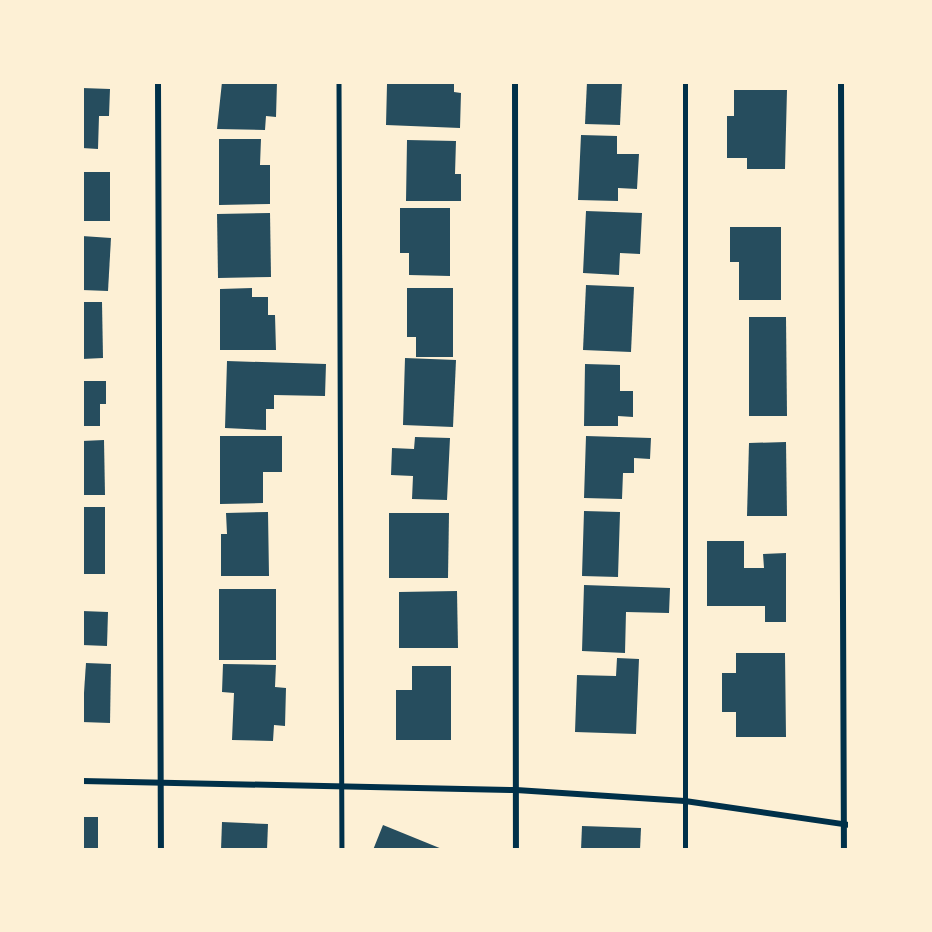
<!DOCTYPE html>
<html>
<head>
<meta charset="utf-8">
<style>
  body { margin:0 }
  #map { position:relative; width:932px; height:932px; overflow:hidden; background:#fdf0d5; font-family:"Space Grotesk",sans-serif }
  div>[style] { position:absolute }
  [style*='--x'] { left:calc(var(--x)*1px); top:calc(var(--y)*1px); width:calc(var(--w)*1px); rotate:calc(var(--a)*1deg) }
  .building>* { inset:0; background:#264d5e }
  .service>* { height:4.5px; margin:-2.25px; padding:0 2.25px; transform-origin:2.25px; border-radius:2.25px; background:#003049 }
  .minor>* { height:6px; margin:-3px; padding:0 3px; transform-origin:3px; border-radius:3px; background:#003049 }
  span { translate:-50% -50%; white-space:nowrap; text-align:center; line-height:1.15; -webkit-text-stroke:6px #fdf0d5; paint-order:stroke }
  .frame { position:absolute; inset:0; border:84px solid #fdf0d5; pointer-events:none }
</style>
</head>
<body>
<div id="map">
  <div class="building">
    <i style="clip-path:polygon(222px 82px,277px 82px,276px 117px,266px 116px,265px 130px,217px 129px)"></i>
    <i style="clip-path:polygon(419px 82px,454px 82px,454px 92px,461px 93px,460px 128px,386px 125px,387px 84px)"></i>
    <i style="clip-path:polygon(587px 82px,622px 82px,620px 125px,585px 124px)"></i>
    <i style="clip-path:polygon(82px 88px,110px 89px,109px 116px,99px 116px,98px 149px,82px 148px)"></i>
    <i style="clip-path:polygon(734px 90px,787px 90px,785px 169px,747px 169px,747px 158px,727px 158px,727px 116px,734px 116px)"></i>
    <i style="clip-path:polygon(581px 135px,617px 136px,617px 154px,639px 154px,637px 189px,618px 188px,618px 201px,578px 200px)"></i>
    <i style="clip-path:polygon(219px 139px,261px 139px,260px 165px,270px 165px,270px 204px,219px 205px)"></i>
    <i style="clip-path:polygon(407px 140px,456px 141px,455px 174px,461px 174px,461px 201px,406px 201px)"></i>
    <i style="clip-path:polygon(82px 172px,110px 172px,110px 221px,82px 221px)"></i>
    <i style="clip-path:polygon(400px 208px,450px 208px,450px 276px,409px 275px,409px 253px,400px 253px)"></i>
    <i style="clip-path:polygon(586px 211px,642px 213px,640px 254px,620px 253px,619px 275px,583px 273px)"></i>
    <i style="clip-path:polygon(270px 213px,271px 277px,218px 278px,217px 214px)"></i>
    <i style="clip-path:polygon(730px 227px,781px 227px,781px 300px,739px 300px,739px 262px,730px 262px)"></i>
    <i style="clip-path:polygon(82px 236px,111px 238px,108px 291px,82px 290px)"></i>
    <i style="clip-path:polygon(586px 285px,634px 287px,631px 352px,583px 350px)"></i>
    <i style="clip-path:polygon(252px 288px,252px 297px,268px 297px,268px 315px,275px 315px,276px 350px,220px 350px,220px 289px)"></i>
    <i style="clip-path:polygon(407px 288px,453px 288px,453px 357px,416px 357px,416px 337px,407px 337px)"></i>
    <i style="clip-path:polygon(82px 302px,102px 302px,103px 358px,82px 359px)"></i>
    <i style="clip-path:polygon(749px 317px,786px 317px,787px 416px,749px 416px)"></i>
    <i style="clip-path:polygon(405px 358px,456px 360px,453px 427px,403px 425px)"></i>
    <i style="clip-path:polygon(227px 361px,326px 364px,325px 396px,274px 395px,274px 409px,266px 409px,266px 430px,225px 428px)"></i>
    <i style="clip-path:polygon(585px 364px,620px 365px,620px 391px,633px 391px,633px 417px,618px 416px,618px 426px,584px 426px)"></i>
    <i style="clip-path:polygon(82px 381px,106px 381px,106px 404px,100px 404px,100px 426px,82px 426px)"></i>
    <i style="clip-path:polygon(220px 436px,282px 436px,282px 472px,263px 472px,263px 503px,220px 504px)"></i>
    <i style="clip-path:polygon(586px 436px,651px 438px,650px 459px,634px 458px,634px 473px,623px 473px,622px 499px,584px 498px)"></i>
    <i style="clip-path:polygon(415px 437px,450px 438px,447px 500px,412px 499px,413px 476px,391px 475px,392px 448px,414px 449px)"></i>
    <i style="clip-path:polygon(104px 440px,105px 495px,82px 495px,82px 441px)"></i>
    <i style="clip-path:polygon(786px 442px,787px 516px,747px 516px,749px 443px)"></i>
    <i style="clip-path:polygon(82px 507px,105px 507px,105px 574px,82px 574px)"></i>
    <i style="clip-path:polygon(584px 511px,620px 512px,618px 577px,582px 576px)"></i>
    <i style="clip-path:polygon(268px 512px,269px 576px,221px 576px,221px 534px,227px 534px,226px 513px)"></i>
    <i style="clip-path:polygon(389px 513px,449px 513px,448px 578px,389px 578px)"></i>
    <i style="clip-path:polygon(707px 541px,744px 541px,744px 568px,764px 568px,763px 554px,786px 553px,786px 622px,765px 622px,765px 606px,707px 606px)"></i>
    <i style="clip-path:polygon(584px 585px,670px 588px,669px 613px,626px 612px,625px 653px,582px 651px)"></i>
    <i style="clip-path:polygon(219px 589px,276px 589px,276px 660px,219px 660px)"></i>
    <i style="clip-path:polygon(457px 591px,458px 648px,399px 648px,399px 592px)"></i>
    <i style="clip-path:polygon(82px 611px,108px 612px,107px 646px,82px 645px)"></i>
    <i style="clip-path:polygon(736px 653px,785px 653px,786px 737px,736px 737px,736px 712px,722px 712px,722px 673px,736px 673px)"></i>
    <i style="clip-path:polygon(617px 658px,639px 659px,636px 734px,575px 732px,577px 675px,616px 676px)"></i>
    <i style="clip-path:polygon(86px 663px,111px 664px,110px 723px,82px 722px)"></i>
    <i style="clip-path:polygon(223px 664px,276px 665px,275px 687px,286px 688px,285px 726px,274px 725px,273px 741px,232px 740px,234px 693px,222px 692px)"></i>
    <i style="clip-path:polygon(412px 666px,451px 666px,451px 740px,396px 740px,396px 690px,412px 690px)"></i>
    <i style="clip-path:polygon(82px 817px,98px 817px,98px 850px,82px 850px)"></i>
    <i style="clip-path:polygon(222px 822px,268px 824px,267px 850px,221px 850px)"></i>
    <i style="clip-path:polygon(383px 825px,442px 849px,442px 850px,373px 850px)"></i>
    <i style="clip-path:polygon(582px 826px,641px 828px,640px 850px,581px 850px)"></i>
  </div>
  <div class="service">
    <i style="--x:339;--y:82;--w:768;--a:89.78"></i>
    <i style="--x:685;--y:850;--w:768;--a:-90"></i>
  </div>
  <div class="minor">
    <i style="--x:158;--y:82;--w:768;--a:89.78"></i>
    <i style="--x:515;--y:82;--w:768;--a:89.93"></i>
    <i style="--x:841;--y:82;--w:768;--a:89.78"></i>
    <i style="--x:82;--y:781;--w:434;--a:1.2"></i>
    <i style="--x:516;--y:790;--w:169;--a:3.7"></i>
    <i style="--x:685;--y:801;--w:167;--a:8.3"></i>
  </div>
  <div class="frame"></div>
</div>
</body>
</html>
